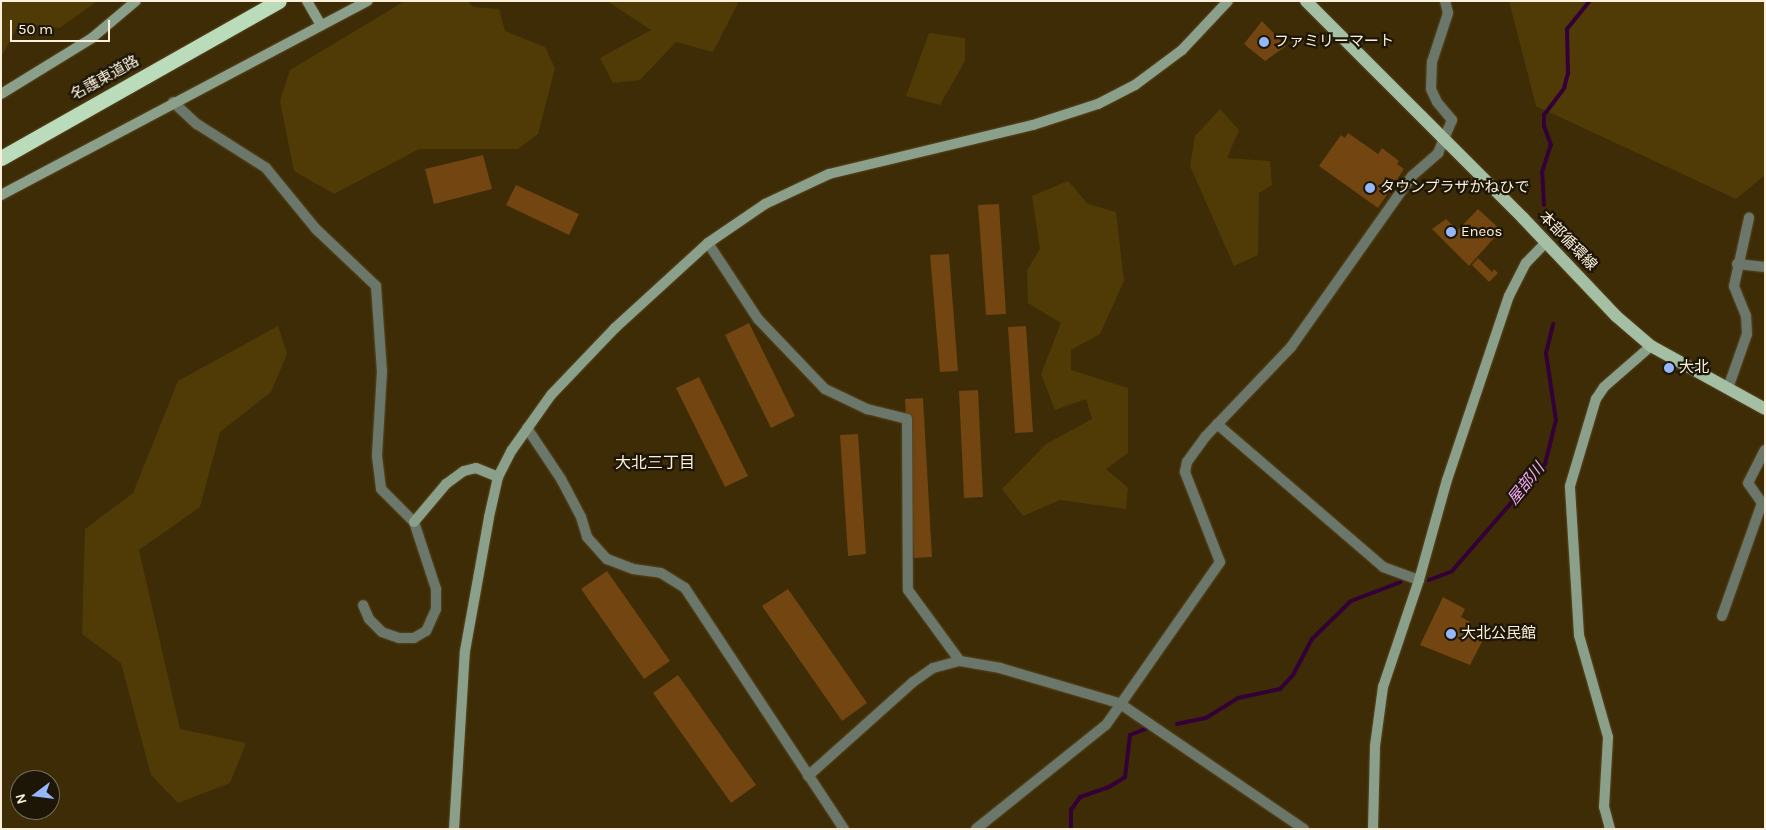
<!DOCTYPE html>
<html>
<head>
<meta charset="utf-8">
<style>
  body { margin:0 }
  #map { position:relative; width:1766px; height:830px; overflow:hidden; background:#3d2c05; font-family:Karla,"Noto Sans JP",sans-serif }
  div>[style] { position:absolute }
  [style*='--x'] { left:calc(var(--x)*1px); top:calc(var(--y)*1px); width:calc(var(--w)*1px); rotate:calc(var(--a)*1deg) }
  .green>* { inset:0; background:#503b07 }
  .stream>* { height:4px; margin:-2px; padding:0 2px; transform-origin:2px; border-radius:2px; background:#340038 }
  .building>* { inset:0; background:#724511 }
  .roads { filter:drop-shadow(0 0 1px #584723) drop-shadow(0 0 1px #584723) }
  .street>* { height:10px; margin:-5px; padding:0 5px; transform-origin:5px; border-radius:5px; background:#6a776a }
  .secondary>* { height:10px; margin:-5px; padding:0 5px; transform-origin:5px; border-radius:5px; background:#8ba08a }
  .primary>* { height:12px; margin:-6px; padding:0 6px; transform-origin:6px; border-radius:6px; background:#a4bfa3 }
  .highway>* { height:15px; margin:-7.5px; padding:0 7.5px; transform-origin:7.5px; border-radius:7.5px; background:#bbdcba }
  .dots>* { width:14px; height:14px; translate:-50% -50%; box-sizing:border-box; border:2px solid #1d1607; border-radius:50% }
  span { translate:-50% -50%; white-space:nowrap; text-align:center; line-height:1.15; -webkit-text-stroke:4.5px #1d1607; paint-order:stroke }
  .poi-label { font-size:15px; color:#fbf0dc }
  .left { translate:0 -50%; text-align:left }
  .street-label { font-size:15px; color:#fbf0dc }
  .neighbourhood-label { font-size:16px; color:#fbf0dc }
  .water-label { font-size:16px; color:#f7a9fc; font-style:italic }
  .frame { position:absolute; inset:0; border:2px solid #fbf0dc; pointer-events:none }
  .north { position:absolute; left:10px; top:770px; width:50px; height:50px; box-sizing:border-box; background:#1d1607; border:1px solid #766d5c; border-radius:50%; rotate:255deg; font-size:14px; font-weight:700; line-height:20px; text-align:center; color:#fbf0dc }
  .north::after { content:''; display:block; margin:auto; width:18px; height:22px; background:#95b7fd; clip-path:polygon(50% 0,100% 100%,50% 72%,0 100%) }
  .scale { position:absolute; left:10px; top:20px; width:100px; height:22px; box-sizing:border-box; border:2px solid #fbf0dc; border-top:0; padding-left:6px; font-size:15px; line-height:18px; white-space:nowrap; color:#fbf0dc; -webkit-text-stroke:4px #1d1607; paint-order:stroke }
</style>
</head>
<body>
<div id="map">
  <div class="green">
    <i style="clip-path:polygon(1px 1px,97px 1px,60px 28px,19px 24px,1px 57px)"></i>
    <i style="clip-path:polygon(405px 1px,468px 1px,473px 7px,499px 9px,505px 31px,545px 47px,555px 68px,538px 134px,518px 149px,419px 149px,334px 194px,294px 171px,280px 101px,290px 70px)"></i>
    <i style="clip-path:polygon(607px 1px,737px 1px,738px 3px,713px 52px,676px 42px,640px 80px,613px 83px,600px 58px,651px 30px)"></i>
    <i style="clip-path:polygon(1509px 1px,1765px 1px,1765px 175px,1736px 199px,1536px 106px)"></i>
    <i style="clip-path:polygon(929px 33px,965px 38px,965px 61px,940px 105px,906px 96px)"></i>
    <i style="clip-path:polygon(1220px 109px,1239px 130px,1227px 158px,1270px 161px,1272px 185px,1259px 193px,1258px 255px,1234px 266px,1190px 166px,1195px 136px)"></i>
    <i style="clip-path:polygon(1068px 181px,1088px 204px,1116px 212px,1124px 281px,1100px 334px,1071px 350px,1071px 370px,1128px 388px,1128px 453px,1106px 469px,1128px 488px,1126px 509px,1060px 500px,1023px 516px,1002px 489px,1046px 444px,1092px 419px,1086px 399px,1055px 410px,1041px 374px,1061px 323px,1028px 303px,1027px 270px,1040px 249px,1032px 196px)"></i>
    <i style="clip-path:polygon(278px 326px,287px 354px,271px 392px,220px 432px,200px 507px,139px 550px,180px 729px,246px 743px,230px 783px,178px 803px,151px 775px,121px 663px,82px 634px,85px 529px,133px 493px,178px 381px)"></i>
  </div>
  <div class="stream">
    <i style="--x:1544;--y:205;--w:33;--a:-93"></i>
    <i style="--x:1542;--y:172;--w:28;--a:-72"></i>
    <i style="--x:1551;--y:145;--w:20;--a:-110"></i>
    <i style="--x:1544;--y:126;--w:11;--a:-90"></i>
    <i style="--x:1544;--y:115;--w:34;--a:-53"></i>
    <i style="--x:1564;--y:88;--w:16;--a:-75"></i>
    <i style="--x:1568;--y:73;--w:44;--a:-91.3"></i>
    <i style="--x:1567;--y:29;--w:36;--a:-51"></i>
    <i style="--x:1429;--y:580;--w:25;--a:-21"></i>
    <i style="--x:1452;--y:571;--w:142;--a:-49"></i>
    <i style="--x:1545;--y:464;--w:45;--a:-76"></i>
    <i style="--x:1556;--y:420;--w:68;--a:-98.5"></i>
    <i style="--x:1546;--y:353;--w:30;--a:-76"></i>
    <i style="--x:1177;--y:724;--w:30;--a:-12"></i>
    <i style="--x:1206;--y:718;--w:38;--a:-32"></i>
    <i style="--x:1238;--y:698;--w:43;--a:-12.1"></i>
    <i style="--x:1280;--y:689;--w:19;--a:-47"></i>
    <i style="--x:1293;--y:675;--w:41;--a:-62.2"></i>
    <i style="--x:1312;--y:639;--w:54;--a:-44.3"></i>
    <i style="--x:1351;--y:601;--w:53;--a:-20.8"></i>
    <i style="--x:1071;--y:829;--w:19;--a:-90"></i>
    <i style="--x:1071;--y:810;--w:16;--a:-55"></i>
    <i style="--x:1080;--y:797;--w:31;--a:-19"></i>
    <i style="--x:1109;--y:787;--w:19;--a:-32"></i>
    <i style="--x:1125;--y:777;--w:42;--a:-83.2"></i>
    <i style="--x:1130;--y:735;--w:17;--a:-21"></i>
  </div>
  <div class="building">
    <i style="clip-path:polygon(1262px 21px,1286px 46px,1265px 61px,1244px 44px)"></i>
    <i style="clip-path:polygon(1348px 133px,1378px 154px,1382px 148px,1399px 161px,1397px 164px,1404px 169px,1378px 208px,1319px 166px,1341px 135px,1345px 138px)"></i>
    <i style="clip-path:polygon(483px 155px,492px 189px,434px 204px,425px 169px)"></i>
    <i style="clip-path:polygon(516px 185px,579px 214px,569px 235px,506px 205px)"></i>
    <i style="clip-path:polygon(999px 204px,1006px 314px,986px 315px,978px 205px)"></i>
    <i style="clip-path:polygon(1478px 209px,1501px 230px,1469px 266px,1432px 229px,1446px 219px,1458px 230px)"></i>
    <i style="clip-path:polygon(949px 254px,958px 371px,940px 372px,930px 255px)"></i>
    <i style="clip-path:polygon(1478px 258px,1492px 272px,1494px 269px,1498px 273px,1489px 282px,1472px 265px)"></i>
    <i style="clip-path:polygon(749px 323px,795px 416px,771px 428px,725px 335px)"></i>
    <i style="clip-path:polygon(1026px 326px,1033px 432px,1015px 433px,1008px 327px)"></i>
    <i style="clip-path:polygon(699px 377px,748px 476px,725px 487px,676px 388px)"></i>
    <i style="clip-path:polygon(978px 390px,983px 497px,964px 498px,959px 391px)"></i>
    <i style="clip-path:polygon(923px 398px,932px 557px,914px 558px,905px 399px)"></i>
    <i style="clip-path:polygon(858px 434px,866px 554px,848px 556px,840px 435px)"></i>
    <i style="clip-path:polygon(607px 571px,670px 661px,644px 679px,581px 589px)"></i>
    <i style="clip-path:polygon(788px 589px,867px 703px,842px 721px,762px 606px)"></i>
    <i style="clip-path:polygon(1443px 597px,1465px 609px,1461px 617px,1472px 623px,1470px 631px,1484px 638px,1470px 665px,1420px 645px)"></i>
    <i style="clip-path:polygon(678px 675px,756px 785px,731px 803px,653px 693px)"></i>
  </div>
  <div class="roads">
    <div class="street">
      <i style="--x:173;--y:102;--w:33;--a:43"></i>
      <i style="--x:197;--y:124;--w:82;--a:32.5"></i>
      <i style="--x:266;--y:168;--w:79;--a:50.7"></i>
      <i style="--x:316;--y:229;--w:83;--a:43.5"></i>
      <i style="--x:376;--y:286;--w:85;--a:86"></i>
      <i style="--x:382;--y:371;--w:85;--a:93.4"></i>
      <i style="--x:377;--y:456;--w:33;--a:83"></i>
      <i style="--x:381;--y:489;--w:47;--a:45"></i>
      <i style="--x:414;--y:522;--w:71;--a:71.8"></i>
      <i style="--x:436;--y:589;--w:20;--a:90"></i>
      <i style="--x:436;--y:609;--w:24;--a:114"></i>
      <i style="--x:426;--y:631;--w:14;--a:150"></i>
      <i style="--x:414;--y:638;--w:15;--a:180"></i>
      <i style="--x:399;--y:638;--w:18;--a:-161"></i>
      <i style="--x:382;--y:632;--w:18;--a:-135"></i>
      <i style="--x:369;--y:619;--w:15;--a:-113"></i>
      <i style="--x:708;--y:243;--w:91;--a:56.7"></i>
      <i style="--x:758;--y:319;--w:97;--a:46.3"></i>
      <i style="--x:825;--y:389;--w:47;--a:25.5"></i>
      <i style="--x:867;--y:409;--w:41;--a:14"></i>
      <i style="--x:907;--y:419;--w:171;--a:89.7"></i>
      <i style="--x:908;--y:590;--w:88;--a:53.8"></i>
      <i style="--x:1737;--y:264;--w:28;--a:6"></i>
      <i style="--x:1728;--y:388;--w:57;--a:-70.6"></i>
      <i style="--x:1747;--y:334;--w:18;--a:-93"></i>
      <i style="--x:1746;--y:316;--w:32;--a:-112"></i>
      <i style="--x:1734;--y:286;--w:70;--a:-77.6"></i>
      <i style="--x:1217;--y:424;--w:219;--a:40.7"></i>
      <i style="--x:1383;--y:567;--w:38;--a:20"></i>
      <i style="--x:527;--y:428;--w:61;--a:56.3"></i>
      <i style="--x:561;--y:479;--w:43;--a:62.2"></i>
      <i style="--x:581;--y:517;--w:21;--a:73"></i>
      <i style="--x:587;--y:537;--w:30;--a:48"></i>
      <i style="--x:607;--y:559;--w:28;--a:21"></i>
      <i style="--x:633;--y:569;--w:28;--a:8"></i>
      <i style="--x:661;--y:573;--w:28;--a:32"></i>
      <i style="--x:685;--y:588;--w:289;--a:56.6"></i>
      <i style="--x:1722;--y:616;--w:120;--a:-70.5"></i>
      <i style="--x:1762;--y:503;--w:24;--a:-125"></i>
      <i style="--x:1748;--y:483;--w:37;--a:-63"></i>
      <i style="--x:808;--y:776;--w:141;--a:-41.8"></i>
      <i style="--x:913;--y:682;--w:24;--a:-35"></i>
      <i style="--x:933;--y:668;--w:28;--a:-15"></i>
      <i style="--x:960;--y:661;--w:41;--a:9.9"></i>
      <i style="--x:1000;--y:668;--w:124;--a:16.4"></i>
      <i style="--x:1119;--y:703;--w:224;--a:34.3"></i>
      <i style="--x:976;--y:829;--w:166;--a:-38.7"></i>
      <i style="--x:1106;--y:725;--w:199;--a:-55"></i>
      <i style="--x:1220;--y:562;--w:97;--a:-111.3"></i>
      <i style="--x:1185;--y:472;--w:10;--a:-79"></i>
      <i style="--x:1187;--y:462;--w:32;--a:-54"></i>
      <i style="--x:1206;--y:436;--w:123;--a:-46.3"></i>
      <i style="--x:1291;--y:347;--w:209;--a:-54.7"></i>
      <i style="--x:1412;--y:176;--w:35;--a:-41"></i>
      <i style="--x:1438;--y:153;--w:36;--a:-67"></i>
      <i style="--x:1452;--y:120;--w:23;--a:-130"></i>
      <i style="--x:1437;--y:102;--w:14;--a:-115"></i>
      <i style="--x:1431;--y:89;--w:27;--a:-88"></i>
      <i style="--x:1432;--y:62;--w:52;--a:-71.9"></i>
      <i style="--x:1448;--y:13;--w:12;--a:-104"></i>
    </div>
    <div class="secondary">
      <i style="--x:307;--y:1;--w:28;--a:60"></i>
      <i style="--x:1;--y:94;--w:107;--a:-31.6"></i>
      <i style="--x:92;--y:38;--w:57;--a:-40.1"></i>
      <i style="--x:1;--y:195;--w:415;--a:-27.9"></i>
      <i style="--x:414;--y:522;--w:50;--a:-49.9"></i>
      <i style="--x:446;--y:484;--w:22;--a:-36"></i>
      <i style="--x:464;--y:471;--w:12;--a:-14"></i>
      <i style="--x:476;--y:468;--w:24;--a:22"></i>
      <i style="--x:454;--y:829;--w:178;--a:-86.5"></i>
      <i style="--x:465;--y:651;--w:136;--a:-79.8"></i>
      <i style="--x:489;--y:517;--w:41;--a:-77.3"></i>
      <i style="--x:498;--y:477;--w:30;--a:-63"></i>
      <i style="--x:512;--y:450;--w:67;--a:-54.7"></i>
      <i style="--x:551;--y:395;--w:93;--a:-46.3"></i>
      <i style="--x:615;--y:328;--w:126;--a:-42.4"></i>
      <i style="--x:708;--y:243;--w:69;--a:-34.4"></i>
      <i style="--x:765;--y:204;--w:71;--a:-25.1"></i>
      <i style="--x:829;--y:174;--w:210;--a:-13.5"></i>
      <i style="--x:1033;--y:125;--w:68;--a:-17.9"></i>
      <i style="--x:1098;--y:104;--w:42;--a:-27.2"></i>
      <i style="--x:1135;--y:85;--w:59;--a:-36.7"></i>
      <i style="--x:1182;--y:50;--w:67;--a:-46.8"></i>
      <i style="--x:1373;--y:829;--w:83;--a:-88.6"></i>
      <i style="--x:1375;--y:746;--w:60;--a:-82.3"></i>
      <i style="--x:1383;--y:687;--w:113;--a:-71.4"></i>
      <i style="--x:1419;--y:580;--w:104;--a:-74.4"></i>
      <i style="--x:1447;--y:480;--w:194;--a:-71.4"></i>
      <i style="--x:1509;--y:296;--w:37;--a:-63"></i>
      <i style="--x:1526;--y:263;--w:29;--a:-46"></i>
      <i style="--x:1610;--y:829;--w:23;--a:-105"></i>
      <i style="--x:1604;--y:807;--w:70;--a:-86.7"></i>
      <i style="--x:1608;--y:737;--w:106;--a:-105.9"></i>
      <i style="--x:1579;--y:635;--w:149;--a:-93.5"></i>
      <i style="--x:1570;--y:486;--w:91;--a:-73.4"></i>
      <i style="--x:1596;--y:399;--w:14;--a:-56"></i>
      <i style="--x:1604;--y:387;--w:62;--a:-41.1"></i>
    </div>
    <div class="primary">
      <i style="--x:1306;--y:1;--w:307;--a:45"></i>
      <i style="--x:1523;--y:218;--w:135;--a:46.5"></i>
      <i style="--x:1616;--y:316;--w:46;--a:40.6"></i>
      <i style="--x:1651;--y:346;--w:130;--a:28.9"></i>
    </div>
    <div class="highway">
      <i style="--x:1;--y:158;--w:319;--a:-29.5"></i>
    </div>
  </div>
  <div class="dots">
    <i style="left:1264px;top:42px;background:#95b7fd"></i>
    <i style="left:1370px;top:188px;background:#95b7fd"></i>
    <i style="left:1451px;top:232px;background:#95b7fd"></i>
    <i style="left:1669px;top:368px;background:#95b7fd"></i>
    <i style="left:1451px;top:634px;background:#95b7fd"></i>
  </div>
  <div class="poi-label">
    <span class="left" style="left:1274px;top:42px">ファミリーマート</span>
    <span class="left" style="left:1380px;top:188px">タウンプラザかねひで</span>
    <span class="left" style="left:1461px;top:232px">Eneos</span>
    <span class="left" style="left:1679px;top:368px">大北</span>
    <span class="left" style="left:1461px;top:634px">大北公民館</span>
  </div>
  <div class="street-label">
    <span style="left:105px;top:78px;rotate:-29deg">名護東道路</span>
    <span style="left:1568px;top:241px;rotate:46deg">本部循環線</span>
  </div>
  <div class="neighbourhood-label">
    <span style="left:655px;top:463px">大北三丁目</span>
  </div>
  <div class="water-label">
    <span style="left:1526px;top:484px;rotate:-51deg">屋部川</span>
  </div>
  <div class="frame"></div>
  <div class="north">N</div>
  <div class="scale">50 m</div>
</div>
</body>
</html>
